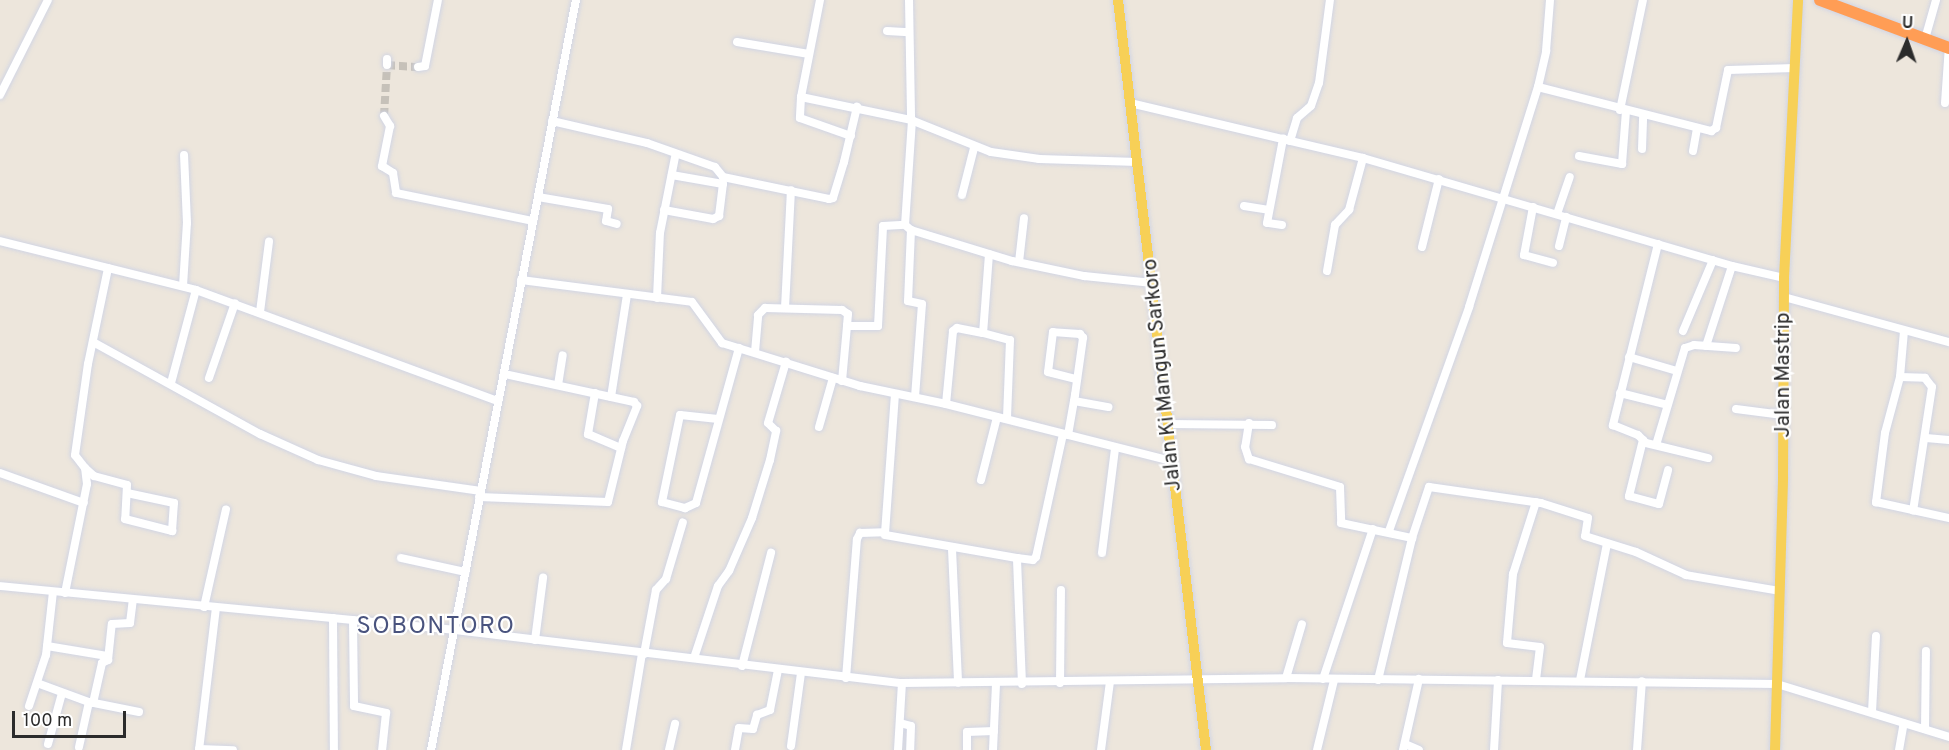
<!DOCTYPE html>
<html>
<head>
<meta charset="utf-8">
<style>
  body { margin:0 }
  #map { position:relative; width:1949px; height:750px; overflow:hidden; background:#ede6dc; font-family:Overpass,sans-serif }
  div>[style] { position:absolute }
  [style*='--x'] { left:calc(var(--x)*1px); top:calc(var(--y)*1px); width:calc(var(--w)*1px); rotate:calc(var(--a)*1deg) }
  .minor-tunnel>* { height:8px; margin-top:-4px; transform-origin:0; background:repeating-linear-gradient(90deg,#c6c1b9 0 8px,transparent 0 12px) }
  .roads { filter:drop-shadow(0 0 2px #d1d5e4) drop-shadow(0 0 2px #d1d5e4) }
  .minor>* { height:8px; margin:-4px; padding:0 4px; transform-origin:4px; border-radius:4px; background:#fff }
  .major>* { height:10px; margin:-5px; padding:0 5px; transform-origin:5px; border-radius:5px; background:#f7d057 }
  .highway>* { height:12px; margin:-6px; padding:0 6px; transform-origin:6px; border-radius:6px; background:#ff9d55 }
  span { translate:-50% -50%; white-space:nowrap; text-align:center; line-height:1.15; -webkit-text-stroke:4.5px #fff; paint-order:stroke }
  .street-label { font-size:21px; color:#2b2b2b }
  .quarter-label { font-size:24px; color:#49537e; letter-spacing:1.5px }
  .north { position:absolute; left:1877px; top:12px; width:60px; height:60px; -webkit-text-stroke:4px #fff; paint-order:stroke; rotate:2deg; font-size:16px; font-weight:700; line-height:24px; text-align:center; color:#2b2b2b }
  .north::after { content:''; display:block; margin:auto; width:21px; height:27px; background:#2b2b2b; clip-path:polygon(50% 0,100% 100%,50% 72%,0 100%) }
  .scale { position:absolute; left:12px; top:711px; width:114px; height:27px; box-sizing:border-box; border:3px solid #2b2b2b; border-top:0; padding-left:8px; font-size:18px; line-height:21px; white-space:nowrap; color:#2b2b2b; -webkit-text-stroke:4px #fff; paint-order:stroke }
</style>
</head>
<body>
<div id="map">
  <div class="minor-tunnel">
    <i style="--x:384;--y:116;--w:51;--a:-86.6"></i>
    <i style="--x:387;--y:65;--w:31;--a:4"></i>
  </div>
  <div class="roads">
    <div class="minor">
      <i style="--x:820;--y:0;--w:99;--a:101.1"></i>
      <i style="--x:801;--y:97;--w:112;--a:11.8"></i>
      <i style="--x:911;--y:120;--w:86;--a:21.8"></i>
      <i style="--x:991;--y:152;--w:49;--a:8.3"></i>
      <i style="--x:1039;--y:159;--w:99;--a:1.7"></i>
      <i style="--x:909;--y:0;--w:120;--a:89"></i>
      <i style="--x:887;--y:31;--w:22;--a:3"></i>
      <i style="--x:1925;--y:39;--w:41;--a:-74.2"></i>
      <i style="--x:737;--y:42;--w:73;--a:9.5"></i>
      <i style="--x:387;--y:65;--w:6;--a:-90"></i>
      <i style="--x:418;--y:67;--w:7;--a:-8"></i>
      <i style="--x:425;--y:66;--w:67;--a:-78.9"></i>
      <i style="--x:1538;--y:87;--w:179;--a:14.3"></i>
      <i style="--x:1711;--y:131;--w:6;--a:-31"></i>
      <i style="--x:1716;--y:128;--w:59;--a:-78.3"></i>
      <i style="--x:1728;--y:70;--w:67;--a:-1.7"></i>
      <i style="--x:0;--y:95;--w:106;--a:-63.2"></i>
      <i style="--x:801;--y:97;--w:21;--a:93"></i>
      <i style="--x:800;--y:118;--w:54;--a:19.4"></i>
      <i style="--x:1130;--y:103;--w:239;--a:13.3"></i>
      <i style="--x:1363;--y:158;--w:384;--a:16.3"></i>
      <i style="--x:1732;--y:266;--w:53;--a:13"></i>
      <i style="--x:1945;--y:103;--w:57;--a:-86"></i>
      <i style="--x:1620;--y:110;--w:112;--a:-78.2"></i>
      <i style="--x:384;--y:116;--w:12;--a:59"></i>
      <i style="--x:390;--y:126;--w:41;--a:101.3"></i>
      <i style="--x:382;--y:166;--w:13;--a:32"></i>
      <i style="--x:393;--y:173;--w:20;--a:81"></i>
      <i style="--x:396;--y:193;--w:140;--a:11.6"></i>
      <i style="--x:912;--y:120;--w:105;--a:93.8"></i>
      <i style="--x:905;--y:225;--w:8;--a:40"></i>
      <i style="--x:911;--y:230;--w:106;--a:17.1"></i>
      <i style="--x:1012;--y:261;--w:74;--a:11.8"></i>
      <i style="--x:1084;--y:276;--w:69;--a:5.8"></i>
      <i style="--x:552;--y:121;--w:98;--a:13"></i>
      <i style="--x:647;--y:143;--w:72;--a:19.4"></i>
      <i style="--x:715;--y:167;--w:13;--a:51"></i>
      <i style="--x:723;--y:177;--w:108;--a:11.7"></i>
      <i style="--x:829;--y:199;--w:4;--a:-14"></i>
      <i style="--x:833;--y:198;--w:38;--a:-73"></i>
      <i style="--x:844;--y:162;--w:57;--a:-76.7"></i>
      <i style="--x:1290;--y:141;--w:24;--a:-73"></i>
      <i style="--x:1297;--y:118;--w:18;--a:-41"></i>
      <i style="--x:1311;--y:106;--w:24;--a:-71"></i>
      <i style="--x:1319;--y:83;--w:84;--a:-82.5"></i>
      <i style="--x:1642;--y:149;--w:33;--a:-88"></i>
      <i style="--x:1693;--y:151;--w:23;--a:-80"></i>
      <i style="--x:1579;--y:156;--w:44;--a:10.5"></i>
      <i style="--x:1622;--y:164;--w:53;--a:-85.7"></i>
      <i style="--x:962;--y:195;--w:49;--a:-75.7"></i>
      <i style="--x:538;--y:197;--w:71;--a:9.7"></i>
      <i style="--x:608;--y:209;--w:12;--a:99"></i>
      <i style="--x:606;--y:221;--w:11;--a:15"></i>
      <i style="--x:1244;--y:206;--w:25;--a:9"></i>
      <i style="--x:1533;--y:207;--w:49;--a:100.6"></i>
      <i style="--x:1524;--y:255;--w:30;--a:15"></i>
      <i style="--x:664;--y:210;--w:50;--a:10.4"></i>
      <i style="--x:713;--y:219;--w:7;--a:-27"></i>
      <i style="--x:719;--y:216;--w:32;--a:-83"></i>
      <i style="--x:723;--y:184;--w:52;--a:-170"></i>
      <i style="--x:1557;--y:214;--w:39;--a:-71"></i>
      <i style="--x:1282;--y:225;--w:15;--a:-172"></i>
      <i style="--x:1267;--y:223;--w:86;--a:-79.2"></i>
      <i style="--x:911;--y:230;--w:71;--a:92.4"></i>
      <i style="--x:908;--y:301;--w:14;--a:12"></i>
      <i style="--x:922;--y:304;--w:93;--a:94.3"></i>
      <i style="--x:0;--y:241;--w:202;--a:14"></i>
      <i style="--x:196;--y:290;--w:322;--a:20.2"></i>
      <i style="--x:1658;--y:244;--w:187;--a:104"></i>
      <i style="--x:1613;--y:425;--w:27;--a:22"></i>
      <i style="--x:1638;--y:435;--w:11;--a:45"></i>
      <i style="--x:1646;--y:443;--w:64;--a:13.6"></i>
      <i style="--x:1559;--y:246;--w:30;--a:-76"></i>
      <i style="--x:1422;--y:247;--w:70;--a:-76"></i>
      <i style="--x:989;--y:254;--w:79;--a:94.3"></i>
      <i style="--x:983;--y:333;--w:28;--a:15"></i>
      <i style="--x:1010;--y:340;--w:79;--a:92.2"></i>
      <i style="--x:1019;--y:262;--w:44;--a:-83.5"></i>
      <i style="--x:1327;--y:271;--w:47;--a:-80.1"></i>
      <i style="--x:1335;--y:225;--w:21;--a:-47"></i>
      <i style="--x:1349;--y:210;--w:54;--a:-74.9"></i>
      <i style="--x:521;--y:280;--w:172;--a:7.3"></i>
      <i style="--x:692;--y:302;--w:51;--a:53.8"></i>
      <i style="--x:722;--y:343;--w:145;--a:17.3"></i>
      <i style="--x:860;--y:386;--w:88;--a:11.8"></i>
      <i style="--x:946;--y:404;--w:233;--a:14.2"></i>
      <i style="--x:183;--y:286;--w:63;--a:-86.4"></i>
      <i style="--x:187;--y:223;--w:68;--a:-92.5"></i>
      <i style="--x:1784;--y:297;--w:171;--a:15.3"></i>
      <i style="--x:657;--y:298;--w:65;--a:-87.4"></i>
      <i style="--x:660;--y:233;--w:77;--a:-78.8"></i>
      <i style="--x:785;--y:308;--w:118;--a:-87.1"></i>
      <i style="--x:260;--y:312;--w:71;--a:-82.7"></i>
      <i style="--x:1683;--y:331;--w:77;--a:-67.1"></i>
      <i style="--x:1904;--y:331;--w:46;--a:95"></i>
      <i style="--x:1900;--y:377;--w:58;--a:105"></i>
      <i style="--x:1885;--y:433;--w:70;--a:97.4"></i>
      <i style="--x:1876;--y:502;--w:75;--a:12.4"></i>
      <i style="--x:93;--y:342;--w:191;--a:28.9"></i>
      <i style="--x:260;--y:434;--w:64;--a:24.1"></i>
      <i style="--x:318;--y:460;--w:60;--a:15.4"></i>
      <i style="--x:376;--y:476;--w:106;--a:8.1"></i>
      <i style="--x:1706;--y:346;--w:84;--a:-72"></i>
      <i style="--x:755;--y:352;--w:37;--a:-85"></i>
      <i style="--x:758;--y:315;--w:10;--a:-45"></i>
      <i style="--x:765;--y:308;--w:77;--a:1.5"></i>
      <i style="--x:842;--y:310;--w:7;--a:34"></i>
      <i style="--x:848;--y:314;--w:12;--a:95"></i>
      <i style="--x:1629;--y:357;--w:50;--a:16.3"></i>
      <i style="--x:1900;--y:377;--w:25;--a:2"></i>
      <i style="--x:1925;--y:378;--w:11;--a:52"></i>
      <i style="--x:1932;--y:387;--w:125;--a:98.7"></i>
      <i style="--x:209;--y:378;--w:79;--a:-70.9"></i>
      <i style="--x:842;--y:381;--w:55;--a:-84.8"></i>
      <i style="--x:847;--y:326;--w:31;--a:0"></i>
      <i style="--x:878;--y:326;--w:100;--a:-87.1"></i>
      <i style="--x:883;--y:226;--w:22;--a:-3"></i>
      <i style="--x:171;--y:383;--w:96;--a:-75"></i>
      <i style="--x:558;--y:385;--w:30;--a:-81"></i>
      <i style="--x:595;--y:393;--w:42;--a:99.7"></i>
      <i style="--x:588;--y:434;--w:36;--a:23"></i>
      <i style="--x:1620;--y:393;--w:49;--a:14"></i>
      <i style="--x:895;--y:394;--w:141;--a:94.1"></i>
      <i style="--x:885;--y:535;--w:134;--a:9.9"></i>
      <i style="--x:611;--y:397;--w:103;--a:-81.1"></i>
      <i style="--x:1074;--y:401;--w:35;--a:10"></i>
      <i style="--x:946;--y:404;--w:73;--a:-84.5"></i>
      <i style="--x:953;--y:331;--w:5;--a:-37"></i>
      <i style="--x:957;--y:328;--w:26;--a:11"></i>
      <i style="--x:1736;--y:409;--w:47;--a:7.3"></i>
      <i style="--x:718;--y:419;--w:38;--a:-174"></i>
      <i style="--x:680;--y:415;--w:89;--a:101.7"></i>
      <i style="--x:662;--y:502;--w:24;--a:15"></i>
      <i style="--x:685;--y:508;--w:12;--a:-24"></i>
      <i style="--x:696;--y:503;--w:161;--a:-74.5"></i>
      <i style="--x:1249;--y:423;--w:24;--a:99"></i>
      <i style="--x:1245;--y:447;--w:13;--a:72"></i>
      <i style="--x:1249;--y:459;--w:95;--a:17.1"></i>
      <i style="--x:1340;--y:487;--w:36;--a:88"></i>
      <i style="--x:1341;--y:523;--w:73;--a:11.9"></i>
      <i style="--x:1168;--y:424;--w:104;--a:0.6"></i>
      <i style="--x:819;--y:427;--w:51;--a:-74.1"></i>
      <i style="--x:1068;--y:435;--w:41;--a:-80.1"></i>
      <i style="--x:1075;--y:395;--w:58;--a:-82"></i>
      <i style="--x:1083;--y:338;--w:5;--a:-127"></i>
      <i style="--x:1080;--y:334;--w:27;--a:-176"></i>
      <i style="--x:1053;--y:332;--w:40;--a:97.1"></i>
      <i style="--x:1048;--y:372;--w:30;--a:14"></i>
      <i style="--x:1926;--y:438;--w:23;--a:5"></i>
      <i style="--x:1643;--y:440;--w:58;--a:104"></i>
      <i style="--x:1629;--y:496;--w:31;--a:15"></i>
      <i style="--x:1659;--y:504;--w:35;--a:-75"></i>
      <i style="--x:1656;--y:445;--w:101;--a:-73.4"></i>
      <i style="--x:1685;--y:348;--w:9;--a:-18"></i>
      <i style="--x:1694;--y:345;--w:42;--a:4.1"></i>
      <i style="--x:85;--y:468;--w:12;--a:42"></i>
      <i style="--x:94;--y:476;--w:34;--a:15"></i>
      <i style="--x:127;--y:485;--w:34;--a:93"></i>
      <i style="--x:125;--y:519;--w:49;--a:14.3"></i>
      <i style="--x:172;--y:531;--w:28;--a:-86"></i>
      <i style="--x:174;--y:503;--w:48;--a:-168"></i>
      <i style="--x:0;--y:473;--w:89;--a:19.7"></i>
      <i style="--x:981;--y:480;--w:65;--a:-75.7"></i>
      <i style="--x:479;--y:497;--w:129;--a:2.2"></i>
      <i style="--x:608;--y:502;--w:63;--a:-76.2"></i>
      <i style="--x:623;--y:441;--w:38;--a:-68"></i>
      <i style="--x:637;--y:406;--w:5;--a:-127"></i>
      <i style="--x:634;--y:402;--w:133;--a:-167.8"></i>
      <i style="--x:1536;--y:502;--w:76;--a:107.7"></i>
      <i style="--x:1513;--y:574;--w:69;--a:95"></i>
      <i style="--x:1507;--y:643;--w:33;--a:7"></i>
      <i style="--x:1540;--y:647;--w:32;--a:97"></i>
      <i style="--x:1389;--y:531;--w:238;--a:-70.3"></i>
      <i style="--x:1469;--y:307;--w:231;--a:-72.6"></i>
      <i style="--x:1538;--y:87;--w:37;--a:-77"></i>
      <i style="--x:1546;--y:51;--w:51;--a:-85.5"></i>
      <i style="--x:952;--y:549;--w:134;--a:87.4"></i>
      <i style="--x:1102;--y:553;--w:106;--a:-82.9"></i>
      <i style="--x:401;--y:558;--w:66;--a:12.3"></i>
      <i style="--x:0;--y:586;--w:457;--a:5.5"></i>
      <i style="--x:455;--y:630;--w:450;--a:6.8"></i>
      <i style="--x:902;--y:683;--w:384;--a:-0.7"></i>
      <i style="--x:1286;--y:678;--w:491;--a:0.7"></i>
      <i style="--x:1777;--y:684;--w:180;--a:17.1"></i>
      <i style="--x:65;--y:593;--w:111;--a:-78.6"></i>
      <i style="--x:87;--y:484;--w:16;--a:-97"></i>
      <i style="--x:85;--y:468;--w:16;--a:-128"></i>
      <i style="--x:75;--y:455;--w:92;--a:-81.9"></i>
      <i style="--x:88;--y:364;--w:98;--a:-78.2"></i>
      <i style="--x:204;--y:607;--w:100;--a:-77.3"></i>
      <i style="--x:333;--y:618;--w:132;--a:89.6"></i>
      <i style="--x:353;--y:620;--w:86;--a:89.3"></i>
      <i style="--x:354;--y:706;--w:33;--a:12"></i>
      <i style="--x:386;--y:713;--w:37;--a:96"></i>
      <i style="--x:535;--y:640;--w:63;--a:-82.6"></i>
      <i style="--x:47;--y:646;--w:61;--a:9.5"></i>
      <i style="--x:644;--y:654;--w:65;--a:-79.4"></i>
      <i style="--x:656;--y:590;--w:15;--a:-48"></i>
      <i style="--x:666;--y:579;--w:59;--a:-73.4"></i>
      <i style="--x:694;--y:658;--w:76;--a:-71.6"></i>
      <i style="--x:718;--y:586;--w:19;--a:-54"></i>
      <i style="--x:729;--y:571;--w:58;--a:-66.5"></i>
      <i style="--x:752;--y:518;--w:61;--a:-72.8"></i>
      <i style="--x:770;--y:460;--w:30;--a:-78"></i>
      <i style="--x:776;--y:431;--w:11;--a:-135"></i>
      <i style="--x:768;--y:423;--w:64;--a:-73.6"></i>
      <i style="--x:742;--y:666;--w:117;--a:-75.6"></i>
      <i style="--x:846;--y:678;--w:139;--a:-85.5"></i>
      <i style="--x:857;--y:539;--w:7;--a:-63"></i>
      <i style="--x:860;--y:533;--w:24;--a:-2"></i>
      <i style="--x:1286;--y:678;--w:56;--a:-73.5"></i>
      <i style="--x:1323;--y:679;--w:158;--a:-71.6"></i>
      <i style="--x:1378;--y:680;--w:146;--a:-76.5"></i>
      <i style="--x:1412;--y:538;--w:54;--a:-71.6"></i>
      <i style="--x:1429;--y:487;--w:113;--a:8.1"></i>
      <i style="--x:1541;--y:503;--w:49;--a:17.7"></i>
      <i style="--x:1588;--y:518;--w:18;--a:99"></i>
      <i style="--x:1585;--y:536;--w:53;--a:17.4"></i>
      <i style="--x:1636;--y:552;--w:55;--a:24.7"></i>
      <i style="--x:1686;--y:575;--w:95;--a:9.7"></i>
      <i style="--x:1580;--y:680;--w:139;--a:-78.8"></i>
      <i style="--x:37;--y:683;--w:55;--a:20.1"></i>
      <i style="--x:89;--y:702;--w:51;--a:11.3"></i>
      <i style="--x:1060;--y:683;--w:93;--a:-89.4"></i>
      <i style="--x:1022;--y:684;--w:126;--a:-92.3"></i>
      <i style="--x:1017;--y:558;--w:16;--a:7"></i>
      <i style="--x:1033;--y:560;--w:4;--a:-45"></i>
      <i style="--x:1036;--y:557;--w:126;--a:-77.6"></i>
      <i style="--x:93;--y:703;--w:41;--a:-77.3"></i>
      <i style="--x:102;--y:663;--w:7;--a:-27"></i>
      <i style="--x:108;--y:660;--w:36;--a:-84"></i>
      <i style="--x:112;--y:624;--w:18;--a:-3"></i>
      <i style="--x:130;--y:623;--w:24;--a:-83"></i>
      <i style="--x:29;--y:706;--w:54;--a:-71.6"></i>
      <i style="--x:46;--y:655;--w:63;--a:-83.7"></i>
      <i style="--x:1872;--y:712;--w:76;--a:-87"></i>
      <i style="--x:900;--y:723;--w:11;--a:15"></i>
      <i style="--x:911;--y:726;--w:24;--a:92"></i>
      <i style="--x:1925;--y:729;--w:78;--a:-89.3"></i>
      <i style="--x:48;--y:744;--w:53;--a:-74.6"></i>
      <i style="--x:1405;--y:744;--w:15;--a:23"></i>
      <i style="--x:791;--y:746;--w:74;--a:-82.2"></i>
      <i style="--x:79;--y:747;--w:46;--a:-77.5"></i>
      <i style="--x:199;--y:749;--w:34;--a:2"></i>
      <i style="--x:199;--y:750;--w:143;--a:-83.2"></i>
      <i style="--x:431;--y:750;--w:764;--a:-79.06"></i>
      <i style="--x:626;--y:750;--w:98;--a:-80.6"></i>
      <i style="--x:669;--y:750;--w:27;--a:-77"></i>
      <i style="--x:735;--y:750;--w:22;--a:-80"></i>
      <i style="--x:739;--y:728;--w:14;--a:4"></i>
      <i style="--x:753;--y:729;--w:15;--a:-74"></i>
      <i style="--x:757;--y:715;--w:14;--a:-21"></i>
      <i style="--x:770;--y:710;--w:41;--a:-78.7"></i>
      <i style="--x:898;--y:750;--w:67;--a:-86.6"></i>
      <i style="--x:967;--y:750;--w:18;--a:-90"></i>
      <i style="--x:967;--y:732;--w:27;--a:-2"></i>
      <i style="--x:993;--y:750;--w:67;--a:-87.4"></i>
      <i style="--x:1101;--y:750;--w:69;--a:-82.5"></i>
      <i style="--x:1317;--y:750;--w:72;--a:-76.3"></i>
      <i style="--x:1403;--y:750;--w:73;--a:-77.3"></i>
      <i style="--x:1494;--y:750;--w:70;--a:-86.7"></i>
      <i style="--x:1637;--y:750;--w:69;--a:-85.9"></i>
      <i style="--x:1899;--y:750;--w:27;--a:-80"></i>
    </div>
    <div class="major">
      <i style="--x:1118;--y:0;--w:755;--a:83.31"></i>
      <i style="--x:1775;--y:750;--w:273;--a:-88.3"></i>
      <i style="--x:1783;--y:477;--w:199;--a:-89.7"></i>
      <i style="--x:1784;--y:278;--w:278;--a:-87.1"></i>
    </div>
    <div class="highway">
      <i style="--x:1820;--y:0;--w:138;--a:20.4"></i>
    </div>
  </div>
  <div class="street-label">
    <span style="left:1163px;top:375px;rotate:-96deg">Jalan Ki Mangun Sarkoro</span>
    <span style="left:1784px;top:375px;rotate:-90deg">Jalan Mastrip</span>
  </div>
  <div class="quarter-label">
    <span style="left:436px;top:628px">SOBONTORO</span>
  </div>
  <div class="north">U</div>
  <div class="scale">100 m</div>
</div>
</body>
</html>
